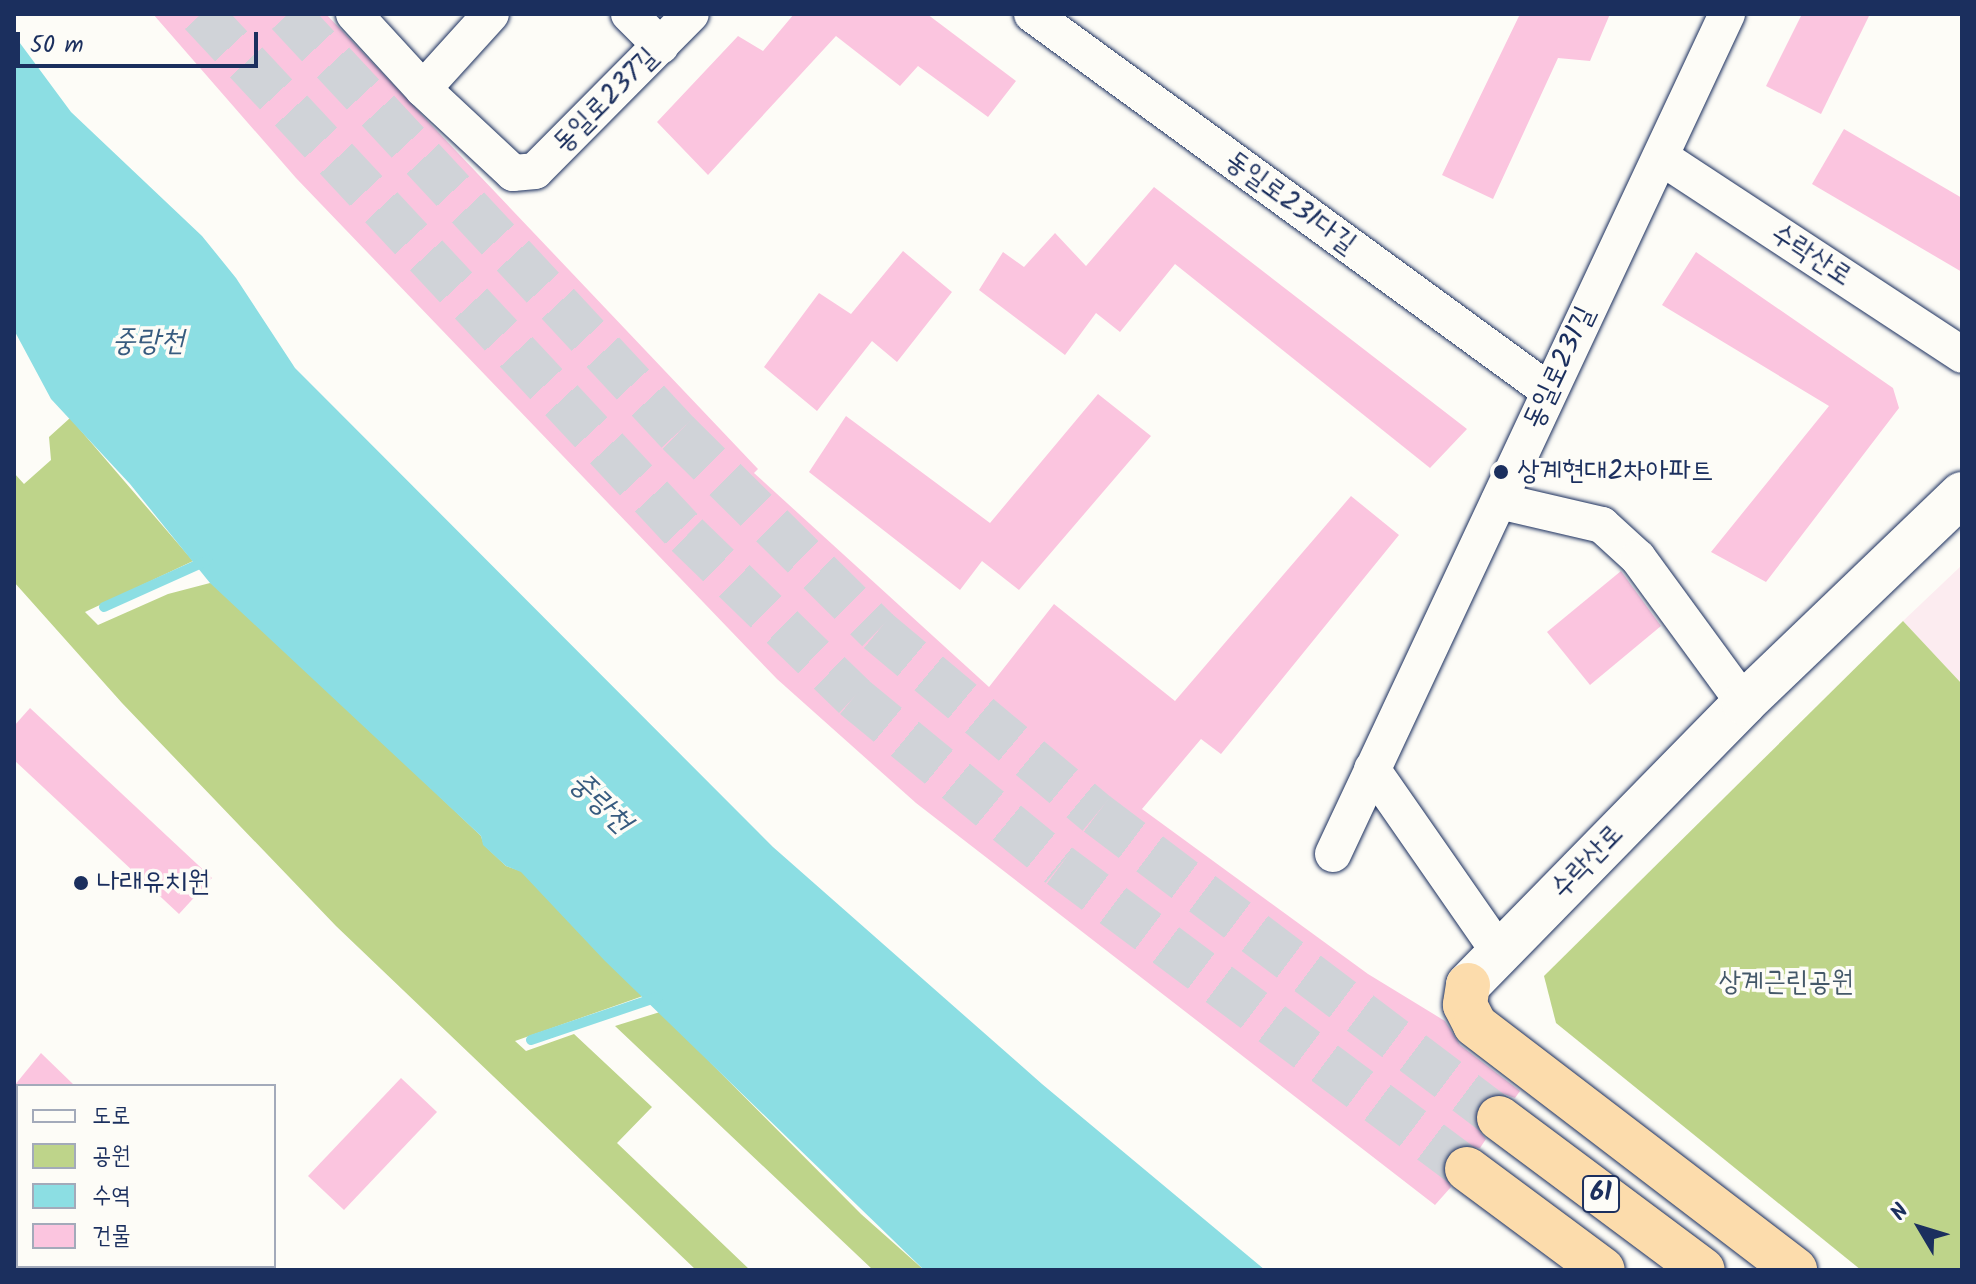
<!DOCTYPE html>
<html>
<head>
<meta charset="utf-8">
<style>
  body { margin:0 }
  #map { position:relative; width:1976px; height:1284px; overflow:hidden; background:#fdfcf7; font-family:Kalam,"Poor Story",sans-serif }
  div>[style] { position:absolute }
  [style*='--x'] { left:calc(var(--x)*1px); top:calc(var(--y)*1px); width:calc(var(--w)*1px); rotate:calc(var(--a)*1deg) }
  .built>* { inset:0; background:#fcecf0 }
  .green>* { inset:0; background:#bed48a }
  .water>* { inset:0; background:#8cdee3 }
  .stream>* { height:10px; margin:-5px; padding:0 5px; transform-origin:5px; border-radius:5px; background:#8cdee3 }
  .building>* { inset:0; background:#fbc5df }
  .trunk-tunnel>* { height:44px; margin-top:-22px; transform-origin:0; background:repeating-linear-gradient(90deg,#d0d3d8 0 44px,transparent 0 66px) }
  .roads { filter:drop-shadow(0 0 2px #1b2f5e) drop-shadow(0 0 2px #1b2f5e) }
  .minor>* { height:36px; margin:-18px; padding:0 18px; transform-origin:18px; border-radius:18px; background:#fdfcf7 }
  .tertiary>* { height:44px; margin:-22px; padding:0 22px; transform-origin:22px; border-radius:22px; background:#fdfcf7 }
  .trunk>* { height:44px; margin:-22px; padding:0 22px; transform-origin:22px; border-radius:22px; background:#fcdcac }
  .dots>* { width:22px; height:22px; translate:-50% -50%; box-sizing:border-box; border:4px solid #fdfcf7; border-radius:50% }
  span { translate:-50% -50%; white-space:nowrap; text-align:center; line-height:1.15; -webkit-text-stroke:7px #fdfcf7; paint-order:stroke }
  .shield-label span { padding:2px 6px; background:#fdfcf7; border:2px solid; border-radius:6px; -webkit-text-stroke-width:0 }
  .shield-label { font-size:26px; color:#1b2f5e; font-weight:700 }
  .street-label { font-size:28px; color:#1b2f5e }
  .poi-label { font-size:28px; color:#1b2f5e }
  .left { translate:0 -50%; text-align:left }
  .park-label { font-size:28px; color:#445869 }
  .water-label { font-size:30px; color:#375b7f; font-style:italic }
  .frame { position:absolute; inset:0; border:16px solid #1b2f5e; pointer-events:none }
  .legend { position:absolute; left:16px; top:1084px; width:260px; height:184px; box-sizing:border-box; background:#fdfcf7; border:2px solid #a3aaba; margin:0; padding:10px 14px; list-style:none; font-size:24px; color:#1b2f5e }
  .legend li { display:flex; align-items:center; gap:16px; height:40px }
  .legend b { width:40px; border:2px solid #a3aaba }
  .north { position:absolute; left:1880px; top:1188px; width:80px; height:80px; -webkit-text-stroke:6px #fdfcf7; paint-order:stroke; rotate:308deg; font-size:22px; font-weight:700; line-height:32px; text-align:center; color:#1b2f5e }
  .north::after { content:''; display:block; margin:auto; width:28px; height:36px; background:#1b2f5e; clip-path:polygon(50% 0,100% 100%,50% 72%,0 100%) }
  .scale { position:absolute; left:16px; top:32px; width:242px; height:36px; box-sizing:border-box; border:4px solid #1b2f5e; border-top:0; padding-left:10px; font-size:24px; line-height:28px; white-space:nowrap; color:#1b2f5e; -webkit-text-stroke:6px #fdfcf7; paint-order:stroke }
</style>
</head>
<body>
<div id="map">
  <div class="built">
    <i style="clip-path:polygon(1962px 565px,1962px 684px,1903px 621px)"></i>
  </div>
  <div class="green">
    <i style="clip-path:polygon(70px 418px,193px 561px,85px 612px,98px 625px,168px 594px,210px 583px,218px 585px,481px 836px,484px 845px,506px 866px,521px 871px,643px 996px,515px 1041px,526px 1051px,574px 1034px,652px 1107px,617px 1143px,750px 1270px,696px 1270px,336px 926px,122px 703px,14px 582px,14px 473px,24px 484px,51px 460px,49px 437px)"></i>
    <i style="clip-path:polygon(1903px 621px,1962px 684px,1962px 1270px,1861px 1270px,1556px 1023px,1544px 976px)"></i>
    <i style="clip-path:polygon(660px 1012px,861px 1214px,924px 1270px,873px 1270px,615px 1026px)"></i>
  </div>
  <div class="water">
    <i style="clip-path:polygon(14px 35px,71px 112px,202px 236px,236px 278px,295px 368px,773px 847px,1042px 1084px,1265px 1270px,924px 1270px,605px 961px,521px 872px,506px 866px,483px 845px,481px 836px,210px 583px,130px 484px,51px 399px,14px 330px)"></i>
  </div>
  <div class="stream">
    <i style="--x:104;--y:607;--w:114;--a:-24.3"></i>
    <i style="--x:531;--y:1040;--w:134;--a:-18.7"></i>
  </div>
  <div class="building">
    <i style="clip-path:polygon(153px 14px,326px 14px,758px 469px,754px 473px,989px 687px,1054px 604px,1175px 701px,1351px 496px,1399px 535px,1221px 754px,1201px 739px,1142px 809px,1368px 974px,1445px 1021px,1460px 1045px,1520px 1091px,1515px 1098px,1501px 1093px,1480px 1102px,1476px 1127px,1486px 1139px,1480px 1148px,1458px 1146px,1447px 1154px,1442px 1167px,1451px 1187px,1435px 1205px,916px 803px,777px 679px,296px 178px)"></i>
    <i style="clip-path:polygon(794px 14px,927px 14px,1016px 81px,988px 117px,918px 66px,900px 86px,836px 36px,708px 175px,657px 122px,738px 36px,763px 51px)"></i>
    <i style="clip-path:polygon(1520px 14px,1610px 14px,1590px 61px,1558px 58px,1493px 199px,1442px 175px)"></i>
    <i style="clip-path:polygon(1802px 14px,1870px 14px,1821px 114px,1766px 86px)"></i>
    <i style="clip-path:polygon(1844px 129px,1962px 198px,1962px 272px,1812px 184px)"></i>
    <i style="clip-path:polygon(1154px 187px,1467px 429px,1430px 468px,1175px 264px,1120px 332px,1096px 313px,1065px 355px,979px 290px,1003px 252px,1024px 267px,1055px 233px,1086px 266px)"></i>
    <i style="clip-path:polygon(903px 251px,952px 292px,897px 362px,872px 341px,817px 411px,764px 367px,819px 293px,851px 314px)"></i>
    <i style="clip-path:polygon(1696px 252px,1893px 388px,1899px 408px,1766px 582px,1711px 552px,1829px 406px,1662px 305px)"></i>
    <i style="clip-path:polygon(1098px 394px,1151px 436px,1019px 590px,982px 561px,960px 590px,809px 472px,846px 416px,990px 523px)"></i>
    <i style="clip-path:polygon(1621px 571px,1661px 626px,1590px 685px,1547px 632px)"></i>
    <i style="clip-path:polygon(30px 708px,212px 878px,179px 914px,14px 760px,14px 726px)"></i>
    <i style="clip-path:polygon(41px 1053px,75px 1086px,14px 1086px)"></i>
    <i style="clip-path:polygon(401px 1078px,437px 1112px,344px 1210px,308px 1176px)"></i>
  </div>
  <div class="trunk-tunnel">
    <i style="--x:201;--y:14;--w:712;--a:46.99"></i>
    <i style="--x:687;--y:535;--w:233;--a:44.1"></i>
    <i style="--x:854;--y:697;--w:266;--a:39.4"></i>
    <i style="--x:1060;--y:866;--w:507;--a:36.67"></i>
    <i style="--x:288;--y:14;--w:572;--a:47.05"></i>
    <i style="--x:678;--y:433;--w:281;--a:44.7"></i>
    <i style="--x:878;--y:631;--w:285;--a:39.9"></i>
    <i style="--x:1097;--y:814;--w:504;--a:37.1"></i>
  </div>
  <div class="roads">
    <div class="minor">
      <i style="--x:354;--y:14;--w:102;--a:47.4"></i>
      <i style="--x:423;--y:89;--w:123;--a:43"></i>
      <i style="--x:513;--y:173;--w:22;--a:-5"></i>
      <i style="--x:535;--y:171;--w:221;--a:-45.2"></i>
      <i style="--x:629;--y:14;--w:45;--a:45"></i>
      <i style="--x:1032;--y:14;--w:640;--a:36.1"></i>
      <i style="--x:423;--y:89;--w:101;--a:-47.8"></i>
      <i style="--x:1661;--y:157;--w:360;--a:33.3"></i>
      <i style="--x:1499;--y:501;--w:106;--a:13.1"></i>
      <i style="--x:1602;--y:525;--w:49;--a:42.5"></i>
      <i style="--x:1638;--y:558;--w:180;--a:53.8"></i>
      <i style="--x:1372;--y:769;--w:223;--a:55.2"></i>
      <i style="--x:1333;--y:854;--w:928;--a:-64.87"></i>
    </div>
    <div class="tertiary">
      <i style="--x:1468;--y:985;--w:395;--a:-45.6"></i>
      <i style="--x:1744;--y:703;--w:302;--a:-43.8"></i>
    </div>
    <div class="trunk">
      <i style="--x:1468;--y:985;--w:20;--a:99"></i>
      <i style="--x:1465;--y:1005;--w:22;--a:63"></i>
      <i style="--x:1475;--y:1025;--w:403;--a:37.4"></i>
      <i style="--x:1499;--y:1118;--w:254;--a:36.7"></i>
      <i style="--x:1467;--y:1169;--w:169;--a:36.6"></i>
    </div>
  </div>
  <div class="dots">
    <i style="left:1501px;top:472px;background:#1b2f5e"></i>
    <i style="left:81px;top:883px;background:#1b2f5e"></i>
  </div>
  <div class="shield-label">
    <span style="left:1601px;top:1194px">61</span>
  </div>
  <div class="street-label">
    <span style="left:606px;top:101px;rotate:-45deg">동일로237길</span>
    <span style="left:1290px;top:203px;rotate:36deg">동일로231다길</span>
    <span style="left:1811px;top:256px;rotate:33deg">수락산로</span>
    <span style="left:1560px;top:368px;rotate:-65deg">동일로231길</span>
    <span style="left:1588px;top:862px;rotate:-46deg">수락산로</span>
  </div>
  <div class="poi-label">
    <span class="left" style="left:1517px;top:472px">상계현대2차아파트</span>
    <span class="left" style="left:97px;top:883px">나래유치원</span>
  </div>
  <div class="park-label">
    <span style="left:1786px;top:983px">상계근린공원</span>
  </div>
  <div class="water-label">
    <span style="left:148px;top:342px">중랑천</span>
    <span style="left:600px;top:803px;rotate:44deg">중랑천</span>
  </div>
  <div class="frame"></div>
  <ul class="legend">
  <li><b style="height:10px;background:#fdfcf7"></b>도로</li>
  <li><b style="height:22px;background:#bed48a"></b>공원</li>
  <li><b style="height:22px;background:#8cdee3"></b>수역</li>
  <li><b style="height:22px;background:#fbc5df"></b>건물</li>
  </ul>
  <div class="north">N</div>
  <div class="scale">50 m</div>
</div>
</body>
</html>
